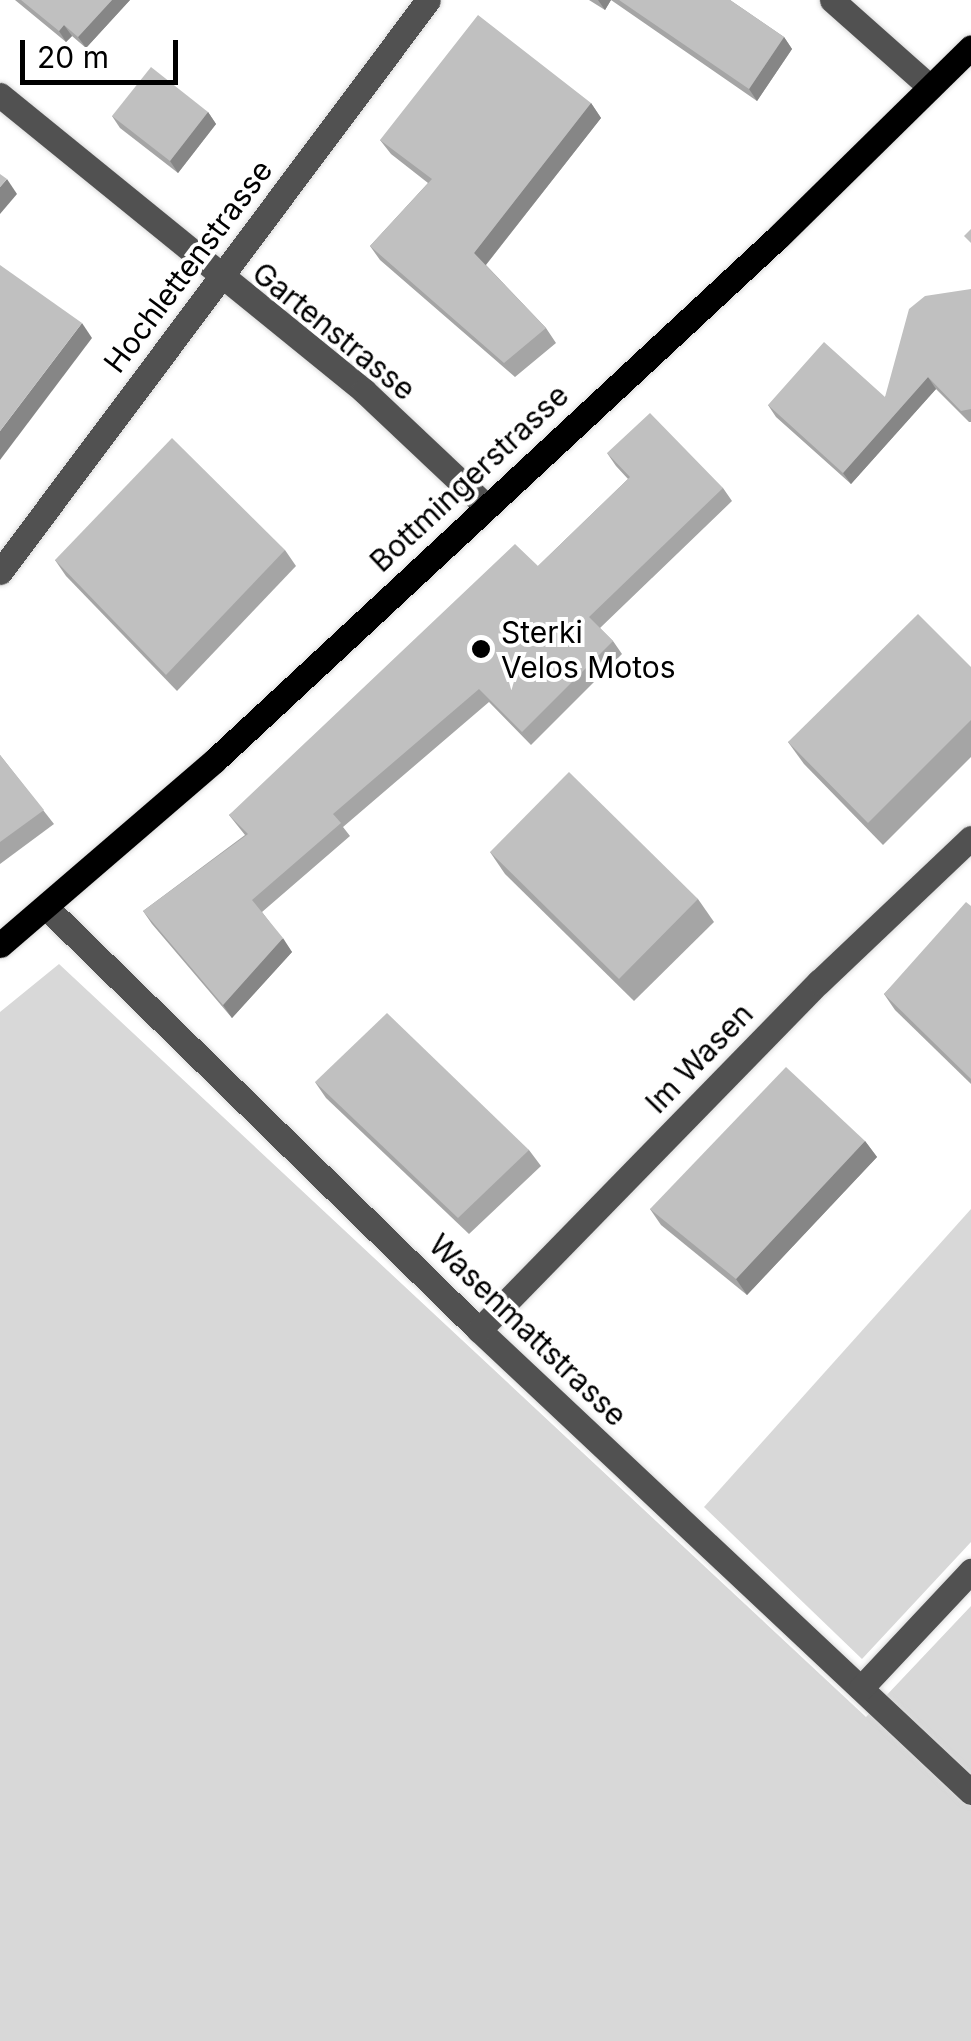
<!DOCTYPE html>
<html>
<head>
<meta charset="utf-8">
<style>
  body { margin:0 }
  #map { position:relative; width:971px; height:2041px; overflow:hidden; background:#fff; font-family:Inter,sans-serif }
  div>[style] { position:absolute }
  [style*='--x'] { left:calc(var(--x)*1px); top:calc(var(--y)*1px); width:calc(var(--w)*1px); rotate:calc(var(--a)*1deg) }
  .green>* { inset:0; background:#d8d8d8 }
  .roads { filter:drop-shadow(0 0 2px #dbdbdb) drop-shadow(0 0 2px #dbdbdb) }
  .minor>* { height:25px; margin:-12.5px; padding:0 12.5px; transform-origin:12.5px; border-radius:12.5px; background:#515151 }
  .major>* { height:25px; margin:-12.5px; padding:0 12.5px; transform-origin:12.5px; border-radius:12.5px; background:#000 }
  .wall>* { inset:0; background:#a5a5a5 }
  .shaded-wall>* { inset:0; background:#868686 }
  .building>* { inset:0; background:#c0c0c0 }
  .dots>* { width:28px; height:28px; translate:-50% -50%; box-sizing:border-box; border:5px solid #fff; border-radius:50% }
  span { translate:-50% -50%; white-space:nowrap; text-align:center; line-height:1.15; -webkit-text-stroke:8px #fff; paint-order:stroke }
  .street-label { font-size:30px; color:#000 }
  .poi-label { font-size:30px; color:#000 }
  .left { translate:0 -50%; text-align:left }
  .scale { position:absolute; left:20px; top:40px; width:158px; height:45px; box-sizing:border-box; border:5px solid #000; border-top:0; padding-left:12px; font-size:30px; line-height:35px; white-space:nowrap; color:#000; -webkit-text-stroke:8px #fff; paint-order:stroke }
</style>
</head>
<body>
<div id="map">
  <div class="green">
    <i style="clip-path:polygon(59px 964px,866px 1717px,971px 1606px,971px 2041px,0 2041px,0 1012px)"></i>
    <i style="clip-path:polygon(971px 1209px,971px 1542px,862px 1659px,704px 1507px)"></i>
  </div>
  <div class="roads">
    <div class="minor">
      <i style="--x:832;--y:0;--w:131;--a:41.6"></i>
      <i style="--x:0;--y:95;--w:469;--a:39.1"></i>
      <i style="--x:364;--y:391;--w:168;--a:43.3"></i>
      <i style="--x:0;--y:572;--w:714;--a:-53.19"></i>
      <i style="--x:46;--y:907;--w:605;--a:44.33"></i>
      <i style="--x:479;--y:1330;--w:675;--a:43.2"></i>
      <i style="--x:479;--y:1330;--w:487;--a:-45.7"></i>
      <i style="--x:819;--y:982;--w:209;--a:-43.5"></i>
      <i style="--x:861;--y:1688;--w:161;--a:-46.8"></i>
    </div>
    <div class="major">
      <i style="--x:0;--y:945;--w:282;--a:-40.7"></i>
      <i style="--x:214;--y:761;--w:771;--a:-42.9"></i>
      <i style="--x:779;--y:236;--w:269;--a:-44.5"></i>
    </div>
  </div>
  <div class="wall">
    <i style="clip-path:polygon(15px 0,130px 0,86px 48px,72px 36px,66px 42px)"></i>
    <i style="clip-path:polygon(589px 0,730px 0,784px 37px,792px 49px,757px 101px,611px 0,605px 10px)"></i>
    <i style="clip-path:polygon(591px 103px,601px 118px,486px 265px,546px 328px,556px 343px,515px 377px,380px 260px,370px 246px,428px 183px,391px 154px,380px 140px)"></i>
    <i style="clip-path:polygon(208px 112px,216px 124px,178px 173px,120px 128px,112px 116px)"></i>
    <i style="clip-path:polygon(971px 289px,971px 422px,969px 422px,936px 389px,851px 484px,776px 417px,768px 405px,885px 397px)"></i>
    <i style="clip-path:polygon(607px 453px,723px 488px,732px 501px,600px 628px,613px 641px,622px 654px,531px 745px,489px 702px,343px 827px,350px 836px,262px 912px,292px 952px,232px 1018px,152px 924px,143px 911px,245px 835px,229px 815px,538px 566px,628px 479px,616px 466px)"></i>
    <i style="clip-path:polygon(285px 550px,296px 566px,177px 691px,66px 576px,55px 560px)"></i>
    <i style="clip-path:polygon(971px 667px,971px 757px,883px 845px,804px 764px,788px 742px)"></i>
    <i style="clip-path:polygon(0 755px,54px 824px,0 864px)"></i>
    <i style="clip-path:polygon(490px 852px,698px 899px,714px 922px,634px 1001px,505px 874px)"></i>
    <i style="clip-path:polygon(971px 906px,971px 1084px,895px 1010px,884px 994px)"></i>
    <i style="clip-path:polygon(315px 1082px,529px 1150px,541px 1166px,469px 1234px,326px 1098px)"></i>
    <i style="clip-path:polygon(865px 1141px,877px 1157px,747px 1295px,661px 1225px,650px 1209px)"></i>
  </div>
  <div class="shaded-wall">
    <i style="clip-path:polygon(112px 0,130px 0,86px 48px,78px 37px)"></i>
    <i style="clip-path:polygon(598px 0,611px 0,605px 10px)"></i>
    <i style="clip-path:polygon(64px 25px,72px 36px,66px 42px,59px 31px)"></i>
    <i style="clip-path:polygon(784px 37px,792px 49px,757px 101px,749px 89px)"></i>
    <i style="clip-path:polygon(591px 103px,601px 118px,484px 267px,474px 253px)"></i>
    <i style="clip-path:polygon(208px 112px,216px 124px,178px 173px,170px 161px)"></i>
    <i style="clip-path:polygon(7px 179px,17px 194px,0 214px,0 187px)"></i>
    <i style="clip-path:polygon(82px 323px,92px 338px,0 460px,0 431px)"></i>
    <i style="clip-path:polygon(928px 377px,936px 389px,851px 484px,843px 473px)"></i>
    <i style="clip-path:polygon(283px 938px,292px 952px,232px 1018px,223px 1005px)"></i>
    <i style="clip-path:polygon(865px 1141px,877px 1157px,747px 1295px,736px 1279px)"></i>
  </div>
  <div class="building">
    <i style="clip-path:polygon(21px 0,112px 0,78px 37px,64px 25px,59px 31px)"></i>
    <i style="clip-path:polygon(619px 0,730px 0,784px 37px,749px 89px)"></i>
    <i style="clip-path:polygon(478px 15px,591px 103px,474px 253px,546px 328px,504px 363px,370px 246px,432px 179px,380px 140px)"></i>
    <i style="clip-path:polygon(151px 67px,208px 112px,170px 161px,112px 116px)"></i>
    <i style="clip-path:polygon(0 174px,7px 179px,0 187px)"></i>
    <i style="clip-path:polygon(971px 229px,971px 243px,964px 236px)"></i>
    <i style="clip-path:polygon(0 265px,82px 323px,0 431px)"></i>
    <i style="clip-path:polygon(971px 289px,971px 409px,961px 411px,928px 377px,843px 473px,768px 405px,824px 342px,885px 397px,909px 309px,925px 296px)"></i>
    <i style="clip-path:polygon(650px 413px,723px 488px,589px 617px,613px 641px,522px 732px,479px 689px,333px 814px,341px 823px,252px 900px,283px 938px,223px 1005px,143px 911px,248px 834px,229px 815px,515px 544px,538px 566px,630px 477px,607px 453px)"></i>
    <i style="clip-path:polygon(172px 438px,285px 550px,166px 675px,55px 560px)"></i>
    <i style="clip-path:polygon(918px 614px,971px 667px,971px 720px,868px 823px,788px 742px)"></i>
    <i style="clip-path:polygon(0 755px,44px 810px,0 842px)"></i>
    <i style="clip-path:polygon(569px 772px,698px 899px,619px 979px,490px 852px)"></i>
    <i style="clip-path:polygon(966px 902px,971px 906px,971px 1079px,884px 994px)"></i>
    <i style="clip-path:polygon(387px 1013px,529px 1150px,458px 1218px,315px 1082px)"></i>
    <i style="clip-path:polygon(786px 1067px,865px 1141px,736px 1279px,650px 1209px)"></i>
  </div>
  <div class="dots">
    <i style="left:481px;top:649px;background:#000"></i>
  </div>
  <div class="street-label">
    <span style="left:188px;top:266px;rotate:-53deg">Hochlettenstrasse</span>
    <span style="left:334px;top:331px;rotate:39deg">Gartenstrasse</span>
    <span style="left:469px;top:478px;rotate:-43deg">Bottmingerstrasse</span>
    <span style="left:699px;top:1058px;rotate:-46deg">Im Wasen</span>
    <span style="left:528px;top:1330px;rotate:44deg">Wasenmattstrasse</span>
  </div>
  <div class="poi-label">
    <span class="left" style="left:501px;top:649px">Sterki<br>Velos Motos</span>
  </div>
  <div class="scale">20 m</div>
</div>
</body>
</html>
